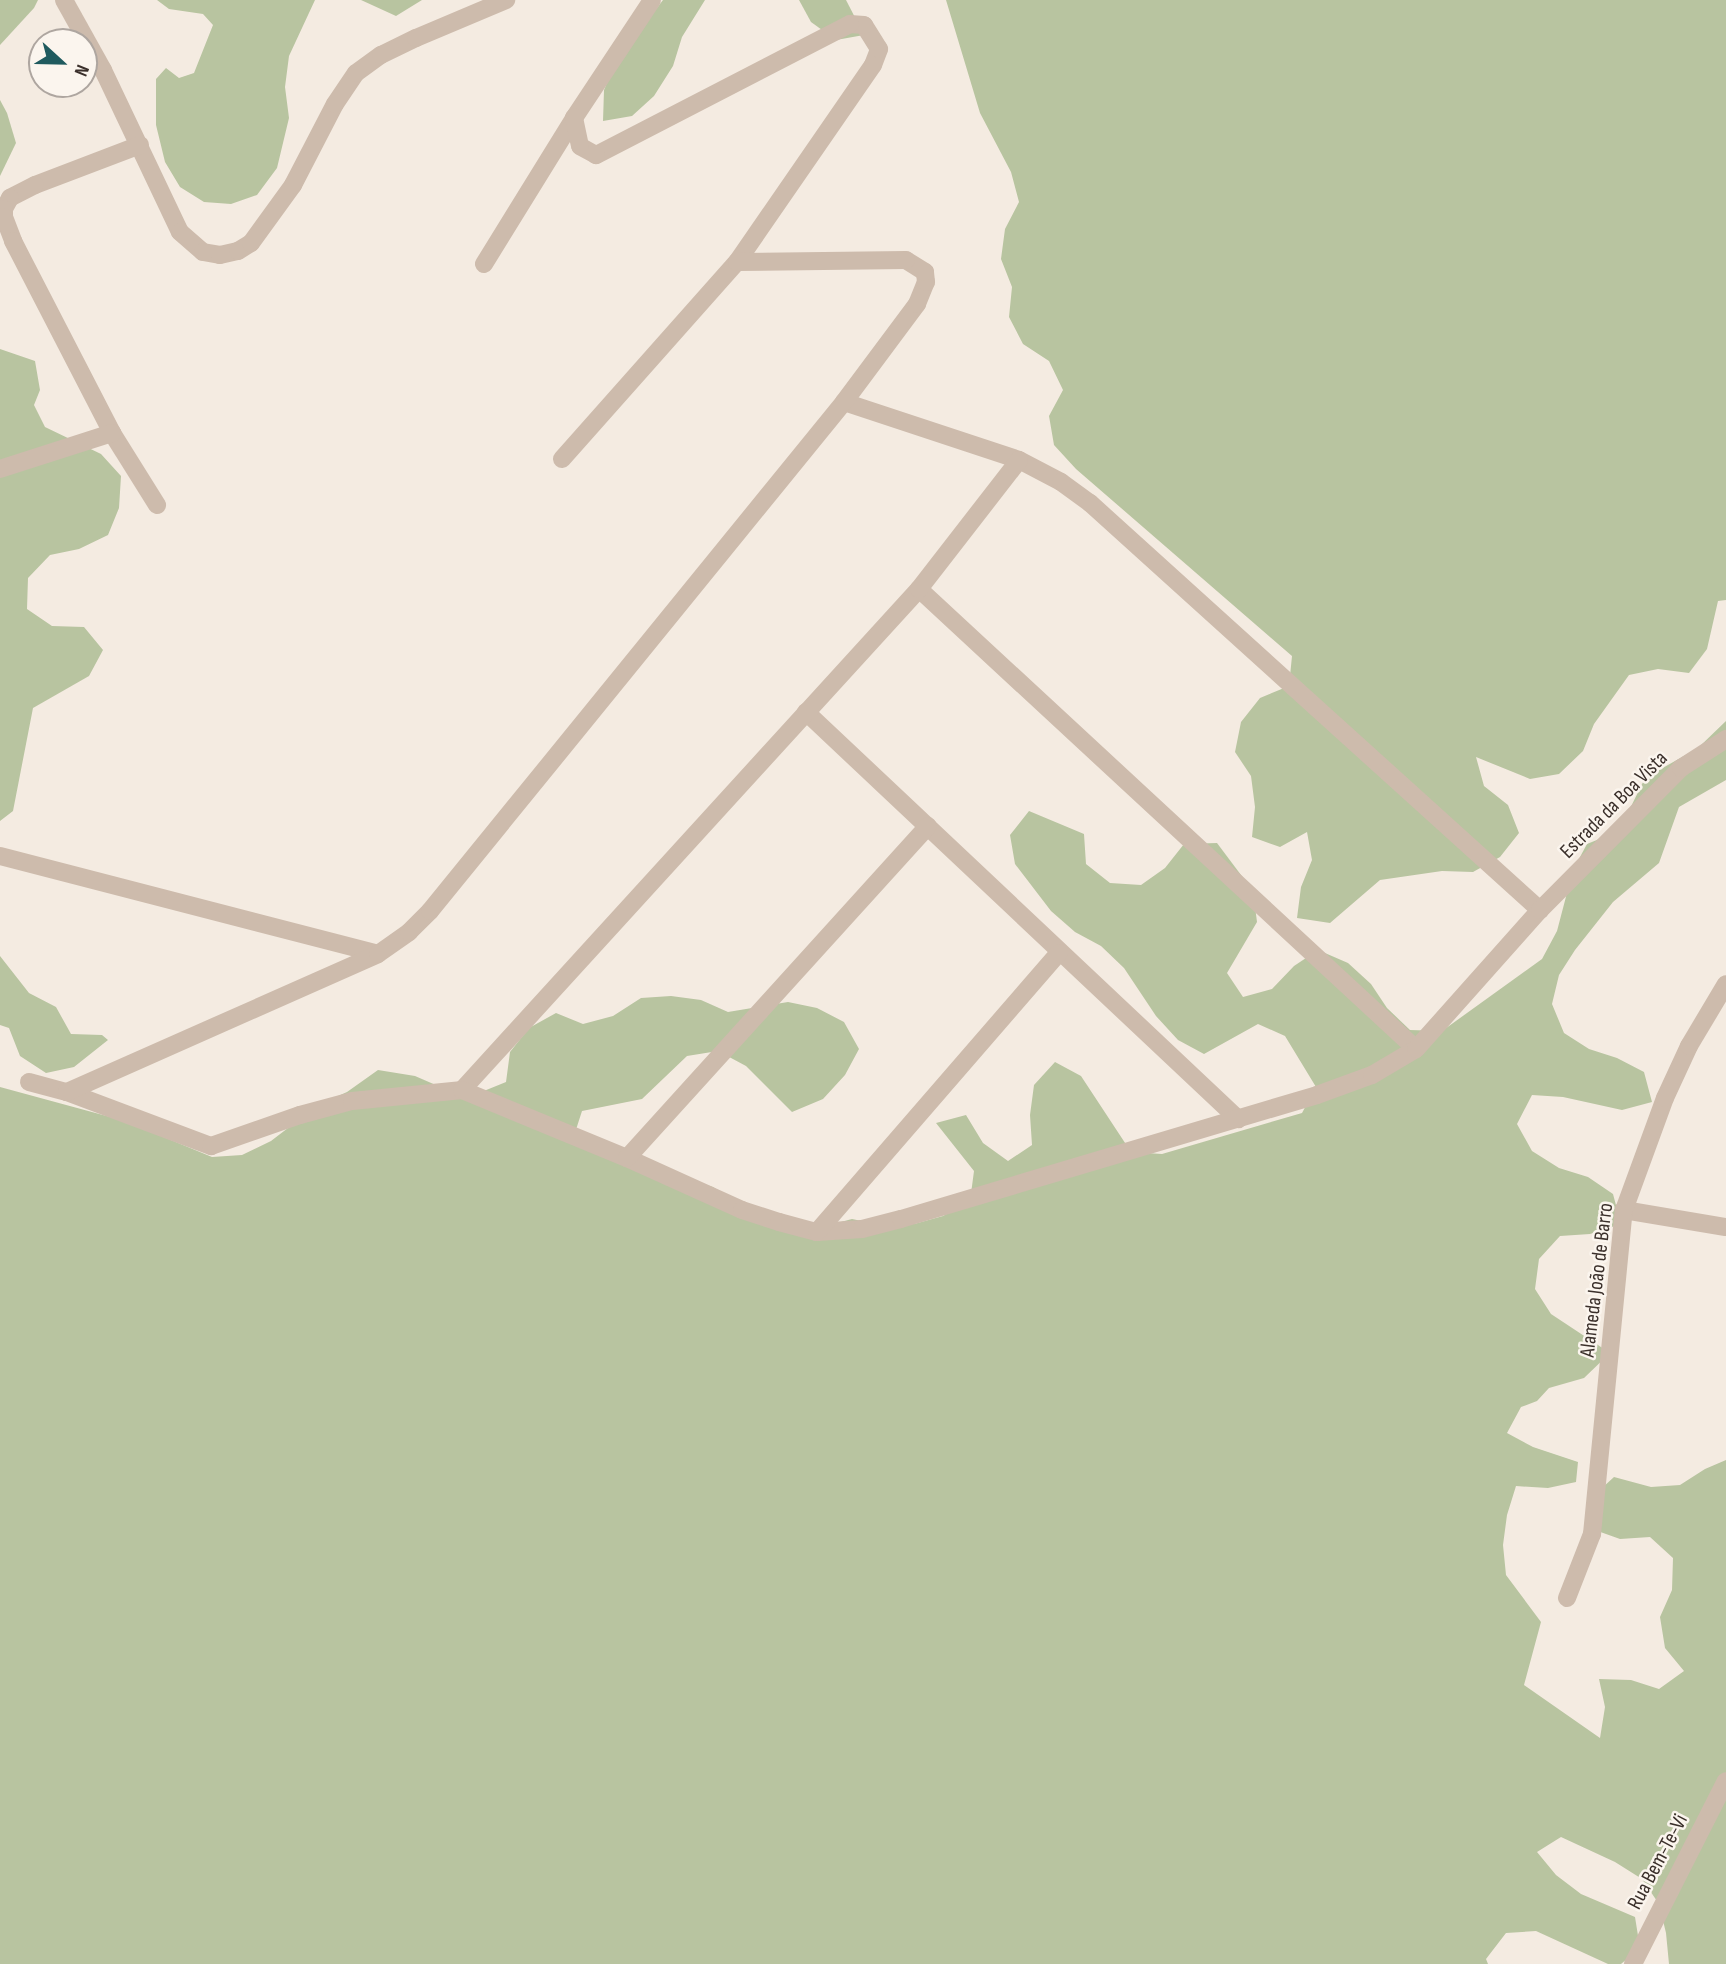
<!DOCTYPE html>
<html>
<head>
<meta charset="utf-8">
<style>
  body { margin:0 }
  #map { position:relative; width:1726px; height:1964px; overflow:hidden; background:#f4ebe1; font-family:"Sofia Sans Condensed",sans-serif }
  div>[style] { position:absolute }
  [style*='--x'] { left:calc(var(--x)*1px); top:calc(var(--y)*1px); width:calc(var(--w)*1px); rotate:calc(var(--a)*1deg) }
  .green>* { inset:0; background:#b8c4a0 }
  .street>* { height:18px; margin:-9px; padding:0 9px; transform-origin:9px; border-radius:9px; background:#cdbbac }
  span { translate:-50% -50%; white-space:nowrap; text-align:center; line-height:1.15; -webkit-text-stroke:5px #fbf5ee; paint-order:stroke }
  .street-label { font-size:21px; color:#3b302b }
  .north { position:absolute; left:28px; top:28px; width:70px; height:70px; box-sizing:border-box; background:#fbf5ee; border:2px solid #aea6a0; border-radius:50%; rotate:112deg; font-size:19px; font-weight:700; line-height:28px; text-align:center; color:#3b302b }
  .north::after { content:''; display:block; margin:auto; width:24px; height:32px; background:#1f5a5e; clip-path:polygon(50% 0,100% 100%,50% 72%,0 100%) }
</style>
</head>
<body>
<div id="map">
  <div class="green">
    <i style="clip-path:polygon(0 0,38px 0,34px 8px,0 45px)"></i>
    <i style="clip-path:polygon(157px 0,315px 0,289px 56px,285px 87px,289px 118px,277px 168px,257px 195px,231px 204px,204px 202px,180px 187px,165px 162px,156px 125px,156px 79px,166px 68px,179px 78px,194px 73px,213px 25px,203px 14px,169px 9px)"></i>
    <i style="clip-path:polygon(361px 0,422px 0,396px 16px)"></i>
    <i style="clip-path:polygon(663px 0,705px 0,682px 37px,673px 66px,654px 96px,632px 116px,603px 121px,604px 90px,616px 62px)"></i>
    <i style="clip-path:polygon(799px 0,846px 0,864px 35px,836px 40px,811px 22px)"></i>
    <i style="clip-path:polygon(946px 0,1726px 0,1726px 600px,1718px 601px,1707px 649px,1689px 673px,1658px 669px,1629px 675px,1594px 724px,1583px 751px,1559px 774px,1530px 779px,1476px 757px,1484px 786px,1508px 805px,1519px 833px,1500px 857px,1473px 872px,1442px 871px,1380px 880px,1330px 923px,1297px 918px,1301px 887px,1312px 860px,1307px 832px,1280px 847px,1252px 837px,1255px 807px,1251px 776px,1235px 752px,1241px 722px,1260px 698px,1289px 686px,1292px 656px,1076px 469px,1054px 445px,1049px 416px,1063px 390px,1049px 361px,1023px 344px,1009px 317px,1012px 287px,1001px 259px,1005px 229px,1019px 202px,1011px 172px,980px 113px)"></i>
    <i style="clip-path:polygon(0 100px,7px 113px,16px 143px,0 176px)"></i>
    <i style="clip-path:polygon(0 349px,35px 361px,40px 390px,34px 405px,45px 427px,101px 454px,121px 476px,119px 508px,108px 535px,79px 549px,50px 555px,28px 578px,27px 609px,52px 626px,84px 627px,103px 650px,89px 676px,33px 708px,13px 811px,0 821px)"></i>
    <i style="clip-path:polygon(1726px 721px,1726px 780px,1679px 807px,1659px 863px,1613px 902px,1575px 950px,1559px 975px,1552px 1004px,1564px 1033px,1589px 1049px,1617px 1058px,1644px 1072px,1652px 1102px,1622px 1110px,1563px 1097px,1532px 1095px,1517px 1124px,1532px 1151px,1559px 1168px,1588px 1177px,1613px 1194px,1621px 1224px,1590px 1234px,1560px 1236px,1539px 1259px,1535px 1289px,1551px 1314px,1610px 1353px,1584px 1378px,1549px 1388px,1537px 1401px,1521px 1407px,1507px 1433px,1533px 1447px,1578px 1462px,1576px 1482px,1548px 1488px,1516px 1486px,1507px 1515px,1503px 1545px,1506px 1575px,1541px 1622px,1524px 1685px,1600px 1738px,1605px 1707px,1599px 1679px,1631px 1680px,1659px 1689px,1684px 1671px,1665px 1648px,1660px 1617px,1672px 1590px,1673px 1558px,1650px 1537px,1620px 1539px,1592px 1529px,1590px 1499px,1614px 1477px,1651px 1487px,1680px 1485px,1705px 1469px,1726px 1460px,1726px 1964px,1669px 1964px,1666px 1933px,1659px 1904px,1642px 1879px,1615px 1862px,1561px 1837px,1537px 1852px,1556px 1875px,1581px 1894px,1635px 1917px,1640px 1948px,1621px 1964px,1608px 1964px,1536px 1931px,1506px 1933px,1486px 1959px,1488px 1964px,0 1964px,0 1087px,125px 1121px,212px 1157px,242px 1155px,271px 1141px,318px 1105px,347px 1092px,378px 1070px,415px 1076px,445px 1089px,474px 1095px,506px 1082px,510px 1052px,529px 1028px,556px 1013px,583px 1024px,613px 1016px,641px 998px,671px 996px,701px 1000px,728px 1012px,788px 1002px,817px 1008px,844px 1022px,859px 1049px,845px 1075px,823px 1099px,792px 1112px,746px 1066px,718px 1051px,687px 1056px,642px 1099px,582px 1111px,572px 1142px,713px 1187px,766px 1221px,822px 1227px,852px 1219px,881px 1225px,914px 1224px,943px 1216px,970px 1201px,974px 1171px,936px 1123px,966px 1115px,983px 1143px,1008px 1161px,1032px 1145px,1030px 1115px,1034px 1085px,1055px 1062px,1081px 1076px,1131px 1152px,1162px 1154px,1302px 1113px,1316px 1087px,1285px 1036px,1258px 1024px,1204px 1054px,1178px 1040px,1156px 1016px,1124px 968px,1101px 946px,1075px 932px,1051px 911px,1015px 864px,1010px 835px,1029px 811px,1084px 834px,1086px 864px,1110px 883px,1141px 885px,1165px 868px,1184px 844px,1217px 843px,1253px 891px,1257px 922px,1227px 973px,1243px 997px,1272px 989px,1294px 966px,1318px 950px,1348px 963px,1371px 984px,1387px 1008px,1410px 1030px,1442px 1031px,1542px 959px,1557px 931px,1573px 870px,1587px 844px,1619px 831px,1645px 778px,1698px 748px)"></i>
    <i style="clip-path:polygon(0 956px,29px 993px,56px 1007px,71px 1034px,102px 1035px,108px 1040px,74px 1067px,46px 1073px,20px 1056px,9px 1028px,0 1025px)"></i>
  </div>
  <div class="street">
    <i style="--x:64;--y:0;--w:80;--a:60.9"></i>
    <i style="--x:103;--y:70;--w:179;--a:64.6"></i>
    <i style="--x:180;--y:232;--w:30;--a:41"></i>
    <i style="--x:203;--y:252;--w:17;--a:10"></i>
    <i style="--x:220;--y:255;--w:18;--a:-13"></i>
    <i style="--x:238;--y:251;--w:15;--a:-32"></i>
    <i style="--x:251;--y:243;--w:72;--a:-54.1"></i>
    <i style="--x:293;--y:185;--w:91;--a:-62.6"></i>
    <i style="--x:335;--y:104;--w:37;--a:-56"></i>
    <i style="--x:356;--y:73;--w:31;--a:-36"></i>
    <i style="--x:381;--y:55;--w:39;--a:-26"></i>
    <i style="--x:416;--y:38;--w:98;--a:-22.9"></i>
    <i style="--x:140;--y:145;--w:112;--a:159.1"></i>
    <i style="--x:35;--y:185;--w:28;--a:153"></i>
    <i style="--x:10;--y:198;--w:13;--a:119"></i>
    <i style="--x:4;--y:209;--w:8;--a:90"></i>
    <i style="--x:4;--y:217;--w:26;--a:69"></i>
    <i style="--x:13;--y:241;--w:216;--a:62.7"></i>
    <i style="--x:112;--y:433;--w:85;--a:58"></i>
    <i style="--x:484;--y:264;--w:172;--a:-58.3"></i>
    <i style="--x:574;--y:118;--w:141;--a:-56.5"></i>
    <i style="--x:844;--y:402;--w:184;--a:18.3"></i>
    <i style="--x:1019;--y:460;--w:47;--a:27.6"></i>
    <i style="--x:1061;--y:482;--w:36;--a:36"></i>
    <i style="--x:1090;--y:503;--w:607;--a:42.13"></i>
    <i style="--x:562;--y:459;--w:264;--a:-48.4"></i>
    <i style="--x:737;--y:262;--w:239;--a:-55.4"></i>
    <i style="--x:873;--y:65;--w:17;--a:-69"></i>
    <i style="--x:879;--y:49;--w:28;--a:-122"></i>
    <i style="--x:864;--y:25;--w:14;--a:-176"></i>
    <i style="--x:850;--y:24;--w:286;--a:152.7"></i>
    <i style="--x:596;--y:155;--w:18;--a:-151"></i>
    <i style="--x:580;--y:146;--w:29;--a:-102"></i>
    <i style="--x:0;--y:469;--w:118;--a:-17.8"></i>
    <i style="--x:919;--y:589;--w:677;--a:42.79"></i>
    <i style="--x:806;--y:712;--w:594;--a:43.29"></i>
    <i style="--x:0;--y:856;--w:390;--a:14.5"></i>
    <i style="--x:29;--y:1082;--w:39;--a:15"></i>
    <i style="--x:67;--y:1092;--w:154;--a:20.6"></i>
    <i style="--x:211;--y:1146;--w:94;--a:-19.2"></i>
    <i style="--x:300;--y:1115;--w:54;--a:-15.1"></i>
    <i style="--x:352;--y:1101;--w:111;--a:-5.7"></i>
    <i style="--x:462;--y:1090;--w:678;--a:-47.63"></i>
    <i style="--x:919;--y:589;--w:163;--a:-52.2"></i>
    <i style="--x:462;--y:1090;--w:178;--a:22.4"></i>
    <i style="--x:627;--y:1158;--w:126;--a:24.3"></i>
    <i style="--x:742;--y:1210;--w:39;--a:18"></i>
    <i style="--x:779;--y:1222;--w:39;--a:15"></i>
    <i style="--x:817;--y:1232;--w:45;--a:-3.8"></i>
    <i style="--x:862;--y:1229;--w:40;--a:-14.4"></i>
    <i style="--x:901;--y:1219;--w:434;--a:-16.6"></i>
    <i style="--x:1317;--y:1095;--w:59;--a:-20"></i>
    <i style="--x:1372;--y:1075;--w:51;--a:-30.6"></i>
    <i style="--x:1416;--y:1049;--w:186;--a:-48.3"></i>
    <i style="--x:1540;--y:910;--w:200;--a:-45.2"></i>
    <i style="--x:1681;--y:768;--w:54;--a:-32.8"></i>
    <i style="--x:67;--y:1092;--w:340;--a:-23.9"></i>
    <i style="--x:378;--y:954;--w:38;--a:-35"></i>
    <i style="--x:409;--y:932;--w:30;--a:-45"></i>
    <i style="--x:430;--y:911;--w:656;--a:-50.88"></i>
    <i style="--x:844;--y:402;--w:122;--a:-53.3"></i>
    <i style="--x:917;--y:304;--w:24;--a:-68"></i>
    <i style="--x:926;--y:282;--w:10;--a:-96"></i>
    <i style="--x:925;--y:272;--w:22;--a:-148"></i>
    <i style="--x:906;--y:260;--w:169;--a:179.3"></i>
    <i style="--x:627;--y:1158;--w:448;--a:-47.8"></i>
    <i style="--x:1624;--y:1210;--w:103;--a:9.5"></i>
    <i style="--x:817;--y:1232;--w:369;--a:-49.1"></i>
    <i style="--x:1567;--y:1598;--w:69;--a:-68.7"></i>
    <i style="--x:1592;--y:1534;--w:326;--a:-84.4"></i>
    <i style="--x:1624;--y:1210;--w:119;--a:-69.9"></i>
    <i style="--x:1665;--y:1098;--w:57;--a:-65.2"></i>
    <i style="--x:1689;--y:1046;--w:72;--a:-59.2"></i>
    <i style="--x:1633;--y:1964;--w:205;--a:-63.1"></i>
  </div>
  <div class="street-label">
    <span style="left:1614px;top:805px;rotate:-45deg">Estrada da Boa Vista</span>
    <span style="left:1597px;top:1280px;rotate:-83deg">Alameda João de Barro</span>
    <span style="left:1658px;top:1862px;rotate:-62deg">Rua Bem-Te-Vi</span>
  </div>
  <div class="north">N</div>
</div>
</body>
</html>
